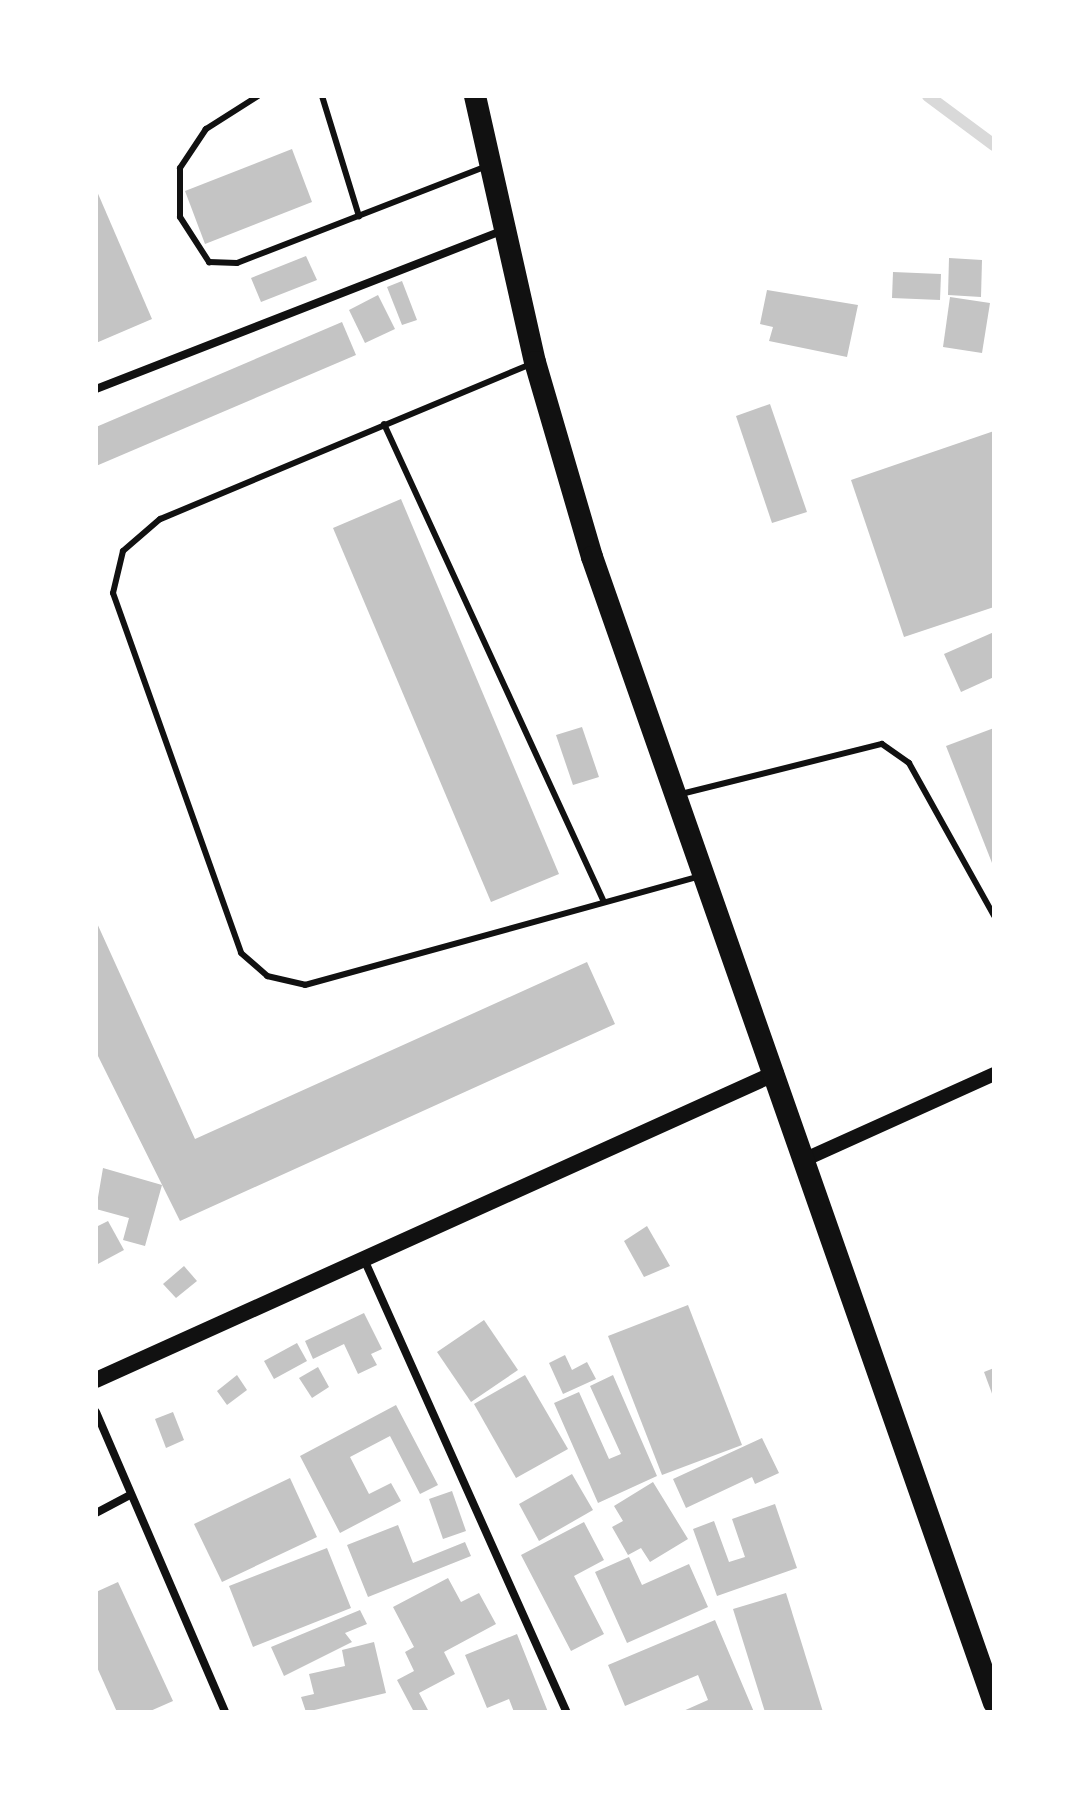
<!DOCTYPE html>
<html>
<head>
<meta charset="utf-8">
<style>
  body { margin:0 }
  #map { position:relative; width:1090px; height:1808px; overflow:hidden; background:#fff; font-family:Montserrat,sans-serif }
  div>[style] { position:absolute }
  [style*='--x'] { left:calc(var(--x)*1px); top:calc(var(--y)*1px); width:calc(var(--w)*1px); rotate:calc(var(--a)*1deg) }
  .stream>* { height:12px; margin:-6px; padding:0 6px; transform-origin:6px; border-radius:6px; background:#d9d9d9 }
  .building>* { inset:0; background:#c4c4c4 }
  .service>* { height:6px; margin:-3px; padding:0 3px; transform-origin:3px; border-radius:3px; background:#111 }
  .minor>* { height:8px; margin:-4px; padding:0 4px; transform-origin:4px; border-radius:4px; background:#111 }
  .tertiary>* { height:14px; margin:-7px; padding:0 7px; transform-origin:7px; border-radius:7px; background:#111 }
  .secondary>* { height:16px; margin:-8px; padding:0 8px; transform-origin:8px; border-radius:8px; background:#111 }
  .trunk>* { height:22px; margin:-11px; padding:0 11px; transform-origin:11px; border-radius:11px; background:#111 }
  span { translate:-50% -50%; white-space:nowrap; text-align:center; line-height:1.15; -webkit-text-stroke:6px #fff; paint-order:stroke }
  .frame { position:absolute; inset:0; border:98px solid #fff; pointer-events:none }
</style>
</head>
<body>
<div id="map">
  <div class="stream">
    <i style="--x:928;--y:96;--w:82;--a:36.6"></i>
  </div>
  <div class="building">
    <i style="clip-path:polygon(292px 149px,312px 202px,205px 244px,185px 191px)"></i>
    <i style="clip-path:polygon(96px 189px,152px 319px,96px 343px)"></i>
    <i style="clip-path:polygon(306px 256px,317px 280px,261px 302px,251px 278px)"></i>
    <i style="clip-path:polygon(949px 258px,982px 260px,981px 297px,948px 295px)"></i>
    <i style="clip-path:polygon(893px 272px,941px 274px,940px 300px,892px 298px)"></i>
    <i style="clip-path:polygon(402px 281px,417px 320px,402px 325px,387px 287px)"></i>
    <i style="clip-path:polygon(767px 290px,858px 305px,847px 357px,769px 341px,773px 327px,760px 324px)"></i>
    <i style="clip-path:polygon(378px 295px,395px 329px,365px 343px,349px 310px)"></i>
    <i style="clip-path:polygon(950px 297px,990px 303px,982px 353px,943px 347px)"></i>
    <i style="clip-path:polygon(342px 322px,356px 355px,96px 466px,96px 427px)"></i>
    <i style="clip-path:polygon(770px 404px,807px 512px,772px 523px,736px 416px)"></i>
    <i style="clip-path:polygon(994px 431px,994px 607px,904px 637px,851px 480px)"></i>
    <i style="clip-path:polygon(401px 499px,559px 874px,491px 902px,333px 528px)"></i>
    <i style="clip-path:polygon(994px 632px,994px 677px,961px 692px,944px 654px)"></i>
    <i style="clip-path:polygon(582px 727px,599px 777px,573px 785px,556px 735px)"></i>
    <i style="clip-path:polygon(994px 728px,994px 868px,946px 746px)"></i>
    <i style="clip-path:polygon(96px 921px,195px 1139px,587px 962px,615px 1024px,180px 1221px,96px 1052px)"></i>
    <i style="clip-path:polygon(103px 1168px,162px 1185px,145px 1246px,123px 1240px,129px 1218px,96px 1209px)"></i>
    <i style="clip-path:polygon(108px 1221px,124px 1250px,96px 1265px,96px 1227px)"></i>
    <i style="clip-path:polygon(647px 1226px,670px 1266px,644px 1277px,624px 1241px)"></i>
    <i style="clip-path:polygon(184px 1266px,197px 1281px,176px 1298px,163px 1284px)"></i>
    <i style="clip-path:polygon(688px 1305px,742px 1445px,662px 1475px,608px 1336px)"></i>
    <i style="clip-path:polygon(364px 1313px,382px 1349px,371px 1354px,377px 1365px,358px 1374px,344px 1344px,313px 1359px,305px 1341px)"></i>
    <i style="clip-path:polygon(484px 1320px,518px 1370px,471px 1402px,437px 1352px)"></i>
    <i style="clip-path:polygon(297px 1343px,307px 1361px,274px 1379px,264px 1361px)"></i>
    <i style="clip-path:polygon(565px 1355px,572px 1370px,587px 1362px,596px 1379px,563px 1394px,549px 1363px)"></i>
    <i style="clip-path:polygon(318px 1367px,329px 1387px,312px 1398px,299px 1378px)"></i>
    <i style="clip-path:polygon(994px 1368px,994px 1399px,984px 1372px)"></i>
    <i style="clip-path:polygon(237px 1375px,247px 1390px,227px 1405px,217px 1391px)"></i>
    <i style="clip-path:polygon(525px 1375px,568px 1449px,516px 1478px,474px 1404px)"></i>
    <i style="clip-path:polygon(613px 1375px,657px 1476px,598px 1503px,554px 1403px,579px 1392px,609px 1459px,621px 1454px,590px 1386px)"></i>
    <i style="clip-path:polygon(396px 1405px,438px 1485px,420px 1494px,390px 1436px,350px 1457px,369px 1494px,391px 1483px,401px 1501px,340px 1533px,300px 1456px)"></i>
    <i style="clip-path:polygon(173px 1412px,184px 1440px,166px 1448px,155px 1419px)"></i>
    <i style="clip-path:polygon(762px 1438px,779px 1473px,755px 1484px,752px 1477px,686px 1508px,673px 1479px)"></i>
    <i style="clip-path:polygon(572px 1474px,593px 1510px,539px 1541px,519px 1504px)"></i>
    <i style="clip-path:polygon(290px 1478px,317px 1537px,222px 1582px,194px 1524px)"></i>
    <i style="clip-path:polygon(653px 1482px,688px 1539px,650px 1562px,641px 1548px,628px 1555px,612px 1527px,623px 1521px,614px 1506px)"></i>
    <i style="clip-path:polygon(452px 1491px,466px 1531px,443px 1539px,429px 1499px)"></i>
    <i style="clip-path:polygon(775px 1504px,797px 1568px,717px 1596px,693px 1529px,714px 1521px,729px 1562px,745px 1557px,732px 1519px)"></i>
    <i style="clip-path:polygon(584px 1522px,604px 1560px,574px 1576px,604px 1634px,571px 1651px,521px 1555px)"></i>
    <i style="clip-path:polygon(398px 1525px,413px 1563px,465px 1542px,471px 1556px,368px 1597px,347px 1545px)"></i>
    <i style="clip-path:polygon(327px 1548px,351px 1608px,253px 1647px,229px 1586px)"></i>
    <i style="clip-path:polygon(629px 1557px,642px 1585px,689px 1564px,708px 1607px,627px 1643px,595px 1572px)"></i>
    <i style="clip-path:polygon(448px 1578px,461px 1602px,479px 1593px,496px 1624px,444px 1652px,455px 1674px,419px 1693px,429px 1712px,414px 1712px,397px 1680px,414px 1671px,405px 1652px,414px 1647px,393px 1607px)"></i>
    <i style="clip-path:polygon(118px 1582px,173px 1701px,148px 1712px,117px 1712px,96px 1665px,96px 1592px)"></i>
    <i style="clip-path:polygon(786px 1593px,823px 1712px,765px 1712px,733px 1609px)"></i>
    <i style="clip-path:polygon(360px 1610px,367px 1624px,345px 1633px,352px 1642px,284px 1676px,271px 1647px)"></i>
    <i style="clip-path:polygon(715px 1620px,754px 1712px,681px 1712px,708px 1700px,698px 1675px,625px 1706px,608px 1665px)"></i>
    <i style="clip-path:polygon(517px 1634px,548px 1712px,514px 1712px,509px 1699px,487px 1708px,465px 1655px)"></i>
    <i style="clip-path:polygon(374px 1642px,386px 1693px,306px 1712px,301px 1697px,314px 1694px,309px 1674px,345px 1666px,342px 1650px)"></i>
  </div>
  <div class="service">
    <i style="--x:258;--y:96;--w:62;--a:147.6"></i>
    <i style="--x:206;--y:129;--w:47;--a:123.7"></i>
    <i style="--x:180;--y:168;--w:49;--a:90"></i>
    <i style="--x:180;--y:217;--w:54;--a:57.2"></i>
    <i style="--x:209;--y:262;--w:28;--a:2"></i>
    <i style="--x:237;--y:263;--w:266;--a:-21.2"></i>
    <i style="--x:322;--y:96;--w:126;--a:72.9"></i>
    <i style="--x:531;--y:364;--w:402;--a:157.3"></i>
    <i style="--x:160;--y:519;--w:49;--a:139.1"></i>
    <i style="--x:123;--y:551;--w:43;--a:103.4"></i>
    <i style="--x:113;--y:593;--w:382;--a:70.4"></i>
    <i style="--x:241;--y:953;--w:35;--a:41"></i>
    <i style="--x:267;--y:976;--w:39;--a:13"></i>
    <i style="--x:305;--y:985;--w:407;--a:-15.4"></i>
    <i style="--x:384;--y:424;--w:526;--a:65.29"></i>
    <i style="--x:681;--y:794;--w:207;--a:-14"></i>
    <i style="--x:882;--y:744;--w:33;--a:35"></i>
    <i style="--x:909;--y:763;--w:175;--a:60.9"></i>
  </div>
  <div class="minor">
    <i style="--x:96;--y:389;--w:436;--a:-21.3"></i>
    <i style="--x:363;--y:1257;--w:499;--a:65.9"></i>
    <i style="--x:96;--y:1412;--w:327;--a:66.7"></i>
    <i style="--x:96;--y:1513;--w:38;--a:-28"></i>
  </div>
  <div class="tertiary">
    <i style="--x:808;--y:1158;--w:204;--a:-24.3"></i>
  </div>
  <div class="secondary">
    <i style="--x:96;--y:1380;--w:746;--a:-24.3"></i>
  </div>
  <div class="trunk">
    <i style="--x:475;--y:96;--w:273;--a:77.3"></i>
    <i style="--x:535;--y:362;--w:203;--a:73.7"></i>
    <i style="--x:592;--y:557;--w:1214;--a:70.67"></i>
  </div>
  <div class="frame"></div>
</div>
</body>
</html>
